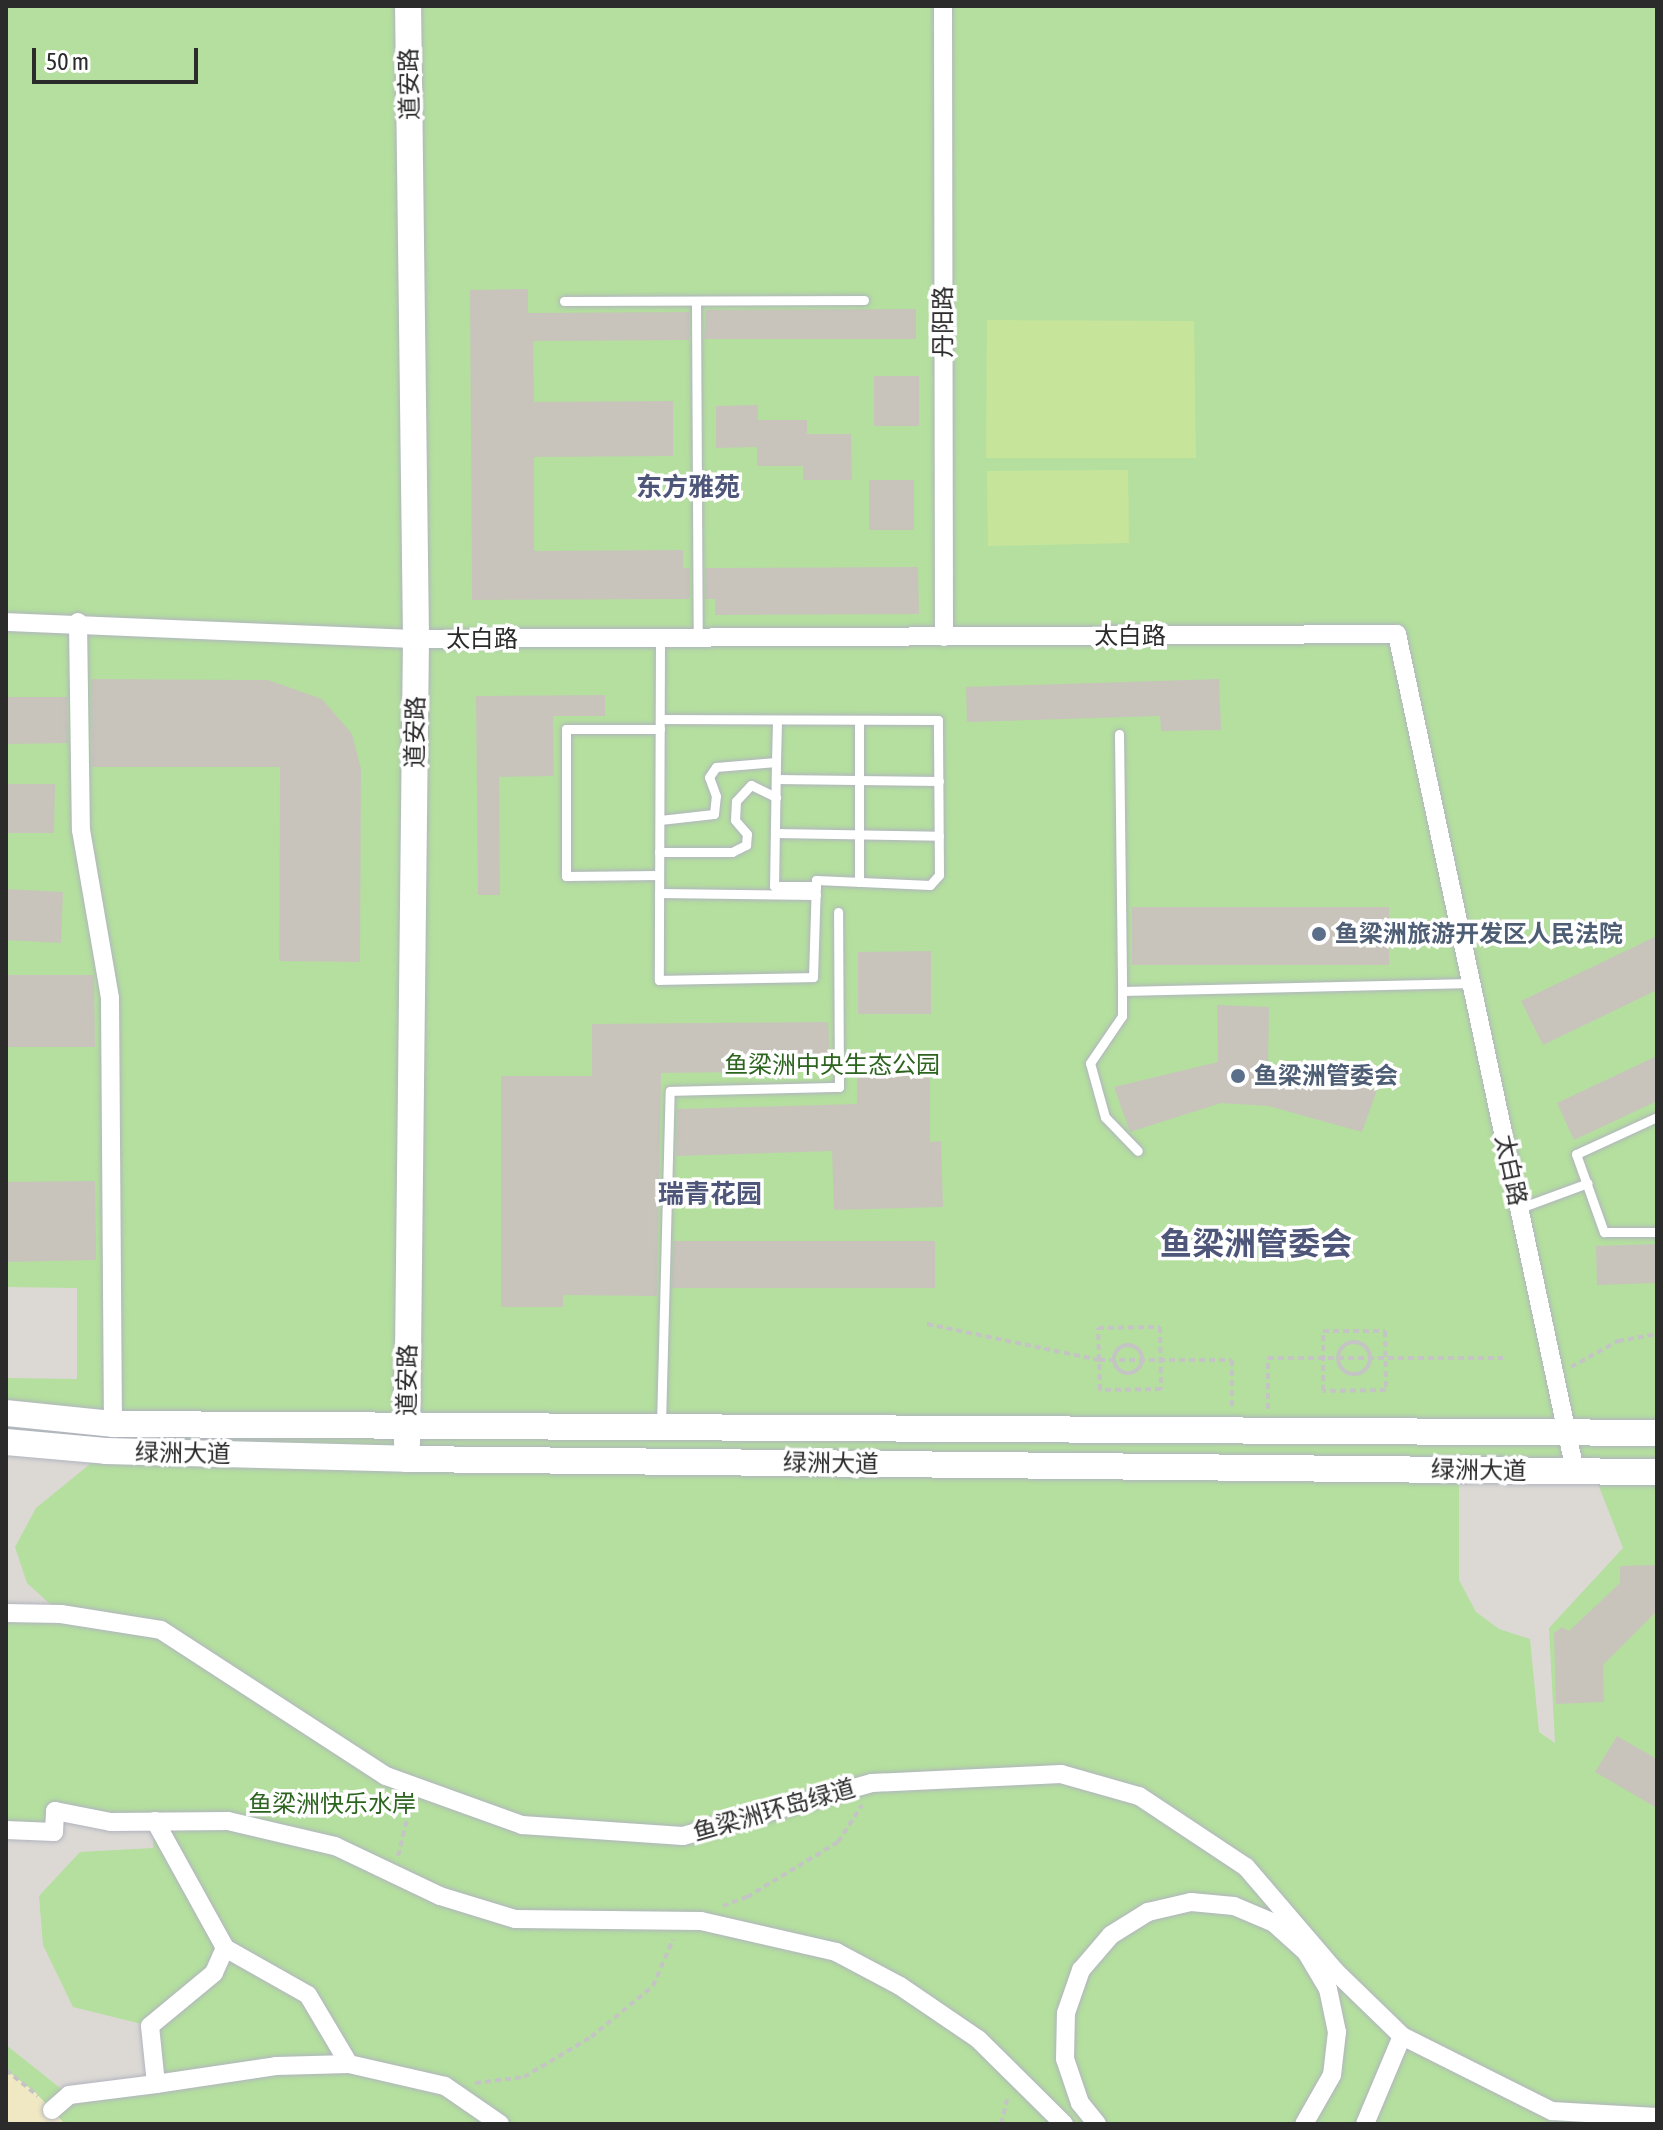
<!DOCTYPE html>
<html>
<head>
<meta charset="utf-8">
<style>
  body { margin:0 }
  #map { position:relative; width:1663px; height:2130px; overflow:hidden; background:#ece6de; font-family:"Asap Condensed","Noto Sans SC",sans-serif }
  div>[style] { position:absolute }
  [style*='--x'] { left:calc(var(--x)*1px); top:calc(var(--y)*1px); width:calc(var(--w)*1px); rotate:calc(var(--a)*1deg) }
  .green>* { inset:0; background:#b4df9e }
  .sand>* { inset:0; background:#efe8c3 }
  .pitch>* { inset:0; background:#c6e59b }
  .plaza>* { inset:0; background:#dcd9d5 }
  .building>* { inset:0; background:#c8c4bc }
  .path>* { height:4px; margin-top:-2px; transform-origin:0; background:repeating-linear-gradient(90deg,#c4c4c4 0 6px,transparent 0 10px) }
  .path>.ring { margin:-2px; padding:0; box-sizing:content-box; background:none; border:4px solid #c4c4c4; border-radius:50% }
  .roads { filter:drop-shadow(0 0 2px #b1b4be) drop-shadow(0 0 2px #b1b4be) }
  .lane>* { height:9px; margin:-4.5px; padding:0 4.5px; transform-origin:4.5px; border-radius:4.5px; background:#fff }
  .street>* { height:18px; margin:-9px; padding:0 9px; transform-origin:9px; border-radius:9px; background:#fff }
  .secondary>* { height:26px; margin:-13px; padding:0 13px; transform-origin:13px; border-radius:13px; background:#fff }
  .dots>* { width:22px; height:22px; translate:-50% -50%; box-sizing:border-box; border:4px solid #fff; border-radius:50% }
  span { translate:-50% -50%; white-space:nowrap; text-align:center; line-height:1.15; -webkit-text-stroke:7px #fff; paint-order:stroke }
  .street-label { font-size:24px; color:#2b2b2b }
  .service-label { font-size:24px; color:#4e5e75; font-weight:700 }
  .left { translate:0 -50%; text-align:left }
  .park-label { font-size:24px; color:#2d641f }
  .neighbourhood-label { font-size:26px; color:#4e5679; font-weight:700 }
  .district-label { font-size:32px; color:#4e5679; font-weight:700 }
  .frame { position:absolute; inset:0; border:8px solid #2b2b2b; pointer-events:none }
  .scale { position:absolute; left:32px; top:48px; width:166px; height:36px; box-sizing:border-box; border:4px solid #2b2b2b; border-top:0; padding-left:10px; font-size:24px; line-height:28px; white-space:nowrap; color:#2b2b2b; -webkit-text-stroke:6px #fff; paint-order:stroke }
</style>
</head>
<body>
<div id="map">
  <div class="green">
    <i style="clip-path:polygon(6px 6px,1657px 6px,1657px 2124px,6px 2124px)"></i>
  </div>
  <div class="sand">
    <i style="clip-path:polygon(6px 2070px,35px 2092px,65px 2124px,6px 2124px)"></i>
  </div>
  <div class="pitch">
    <i style="clip-path:polygon(987px 320px,1194px 321px,1196px 458px,986px 458px)"></i>
    <i style="clip-path:polygon(1128px 470px,1129px 543px,988px 546px,987px 471px)"></i>
  </div>
  <div class="plaza">
    <i style="clip-path:polygon(6px 1287px,77px 1288px,77px 1379px,7px 1378px,9px 1413px,6px 1413px)"></i>
    <i style="clip-path:polygon(6px 1442px,106px 1451px,36px 1508px,15px 1547px,27px 1583px,61px 1614px,6px 1613px)"></i>
    <i style="clip-path:polygon(1459px 1470px,1593px 1471px,1623px 1548px,1549px 1628px,1555px 1743px,1539px 1732px,1530px 1639px,1499px 1629px,1476px 1612px,1459px 1580px)"></i>
    <i style="clip-path:polygon(55px 1811px,155px 1821px,153px 1848px,80px 1852px,39px 1896px,43px 1945px,73px 2007px,150px 2026px,156px 2084px,69px 2095px,6px 2045px,6px 1830px,53px 1832px)"></i>
  </div>
  <div class="building">
    <i style="clip-path:polygon(528px 289px,528px 313px,689px 312px,689px 340px,533px 341px,534px 402px,673px 401px,673px 456px,534px 457px,534px 551px,683px 550px,683px 568px,690px 568px,690px 599px,472px 600px,470px 290px)"></i>
    <i style="clip-path:polygon(916px 309px,916px 339px,704px 339px,706px 310px)"></i>
    <i style="clip-path:polygon(874px 376px,919px 376px,919px 426px,874px 426px)"></i>
    <i style="clip-path:polygon(758px 405px,758px 420px,807px 420px,807px 434px,851px 434px,852px 480px,803px 480px,803px 466px,757px 466px,757px 447px,716px 448px,716px 406px)"></i>
    <i style="clip-path:polygon(869px 480px,914px 480px,914px 530px,869px 530px)"></i>
    <i style="clip-path:polygon(918px 567px,919px 614px,715px 615px,715px 599px,705px 599px,705px 568px)"></i>
    <i style="clip-path:polygon(91px 679px,268px 680px,322px 699px,352px 734px,361px 769px,360px 962px,279px 961px,280px 767px,92px 767px)"></i>
    <i style="clip-path:polygon(1219px 679px,1221px 730px,1161px 731px,1160px 716px,967px 722px,966px 687px)"></i>
    <i style="clip-path:polygon(605px 695px,605px 716px,553px 716px,554px 776px,499px 777px,500px 895px,478px 895px,476px 696px)"></i>
    <i style="clip-path:polygon(6px 697px,67px 697px,68px 743px,6px 744px)"></i>
    <i style="clip-path:polygon(6px 784px,55px 784px,54px 833px,6px 833px)"></i>
    <i style="clip-path:polygon(6px 889px,63px 892px,61px 943px,6px 940px)"></i>
    <i style="clip-path:polygon(1132px 907px,1389px 907px,1389px 965px,1132px 965px)"></i>
    <i style="clip-path:polygon(1657px 936px,1657px 990px,1543px 1045px,1521px 1001px)"></i>
    <i style="clip-path:polygon(931px 951px,931px 1014px,858px 1014px,858px 952px)"></i>
    <i style="clip-path:polygon(6px 975px,94px 975px,95px 1047px,6px 1047px)"></i>
    <i style="clip-path:polygon(1217px 1005px,1269px 1007px,1268px 1065px,1377px 1090px,1362px 1132px,1268px 1106px,1221px 1103px,1130px 1132px,1114px 1087px,1218px 1062px)"></i>
    <i style="clip-path:polygon(828px 1022px,831px 1071px,661px 1073px,657px 1296px,563px 1295px,563px 1307px,501px 1307px,501px 1076px,592px 1076px,592px 1024px)"></i>
    <i style="clip-path:polygon(930px 1052px,930px 1142px,941px 1141px,943px 1207px,834px 1210px,832px 1151px,676px 1156px,677px 1109px,857px 1104px,857px 1071px,846px 1071px,846px 1053px)"></i>
    <i style="clip-path:polygon(1657px 1056px,1657px 1101px,1574px 1140px,1557px 1103px)"></i>
    <i style="clip-path:polygon(95px 1181px,96px 1260px,6px 1262px,6px 1182px)"></i>
    <i style="clip-path:polygon(673px 1241px,935px 1241px,935px 1288px,672px 1288px)"></i>
    <i style="clip-path:polygon(1657px 1244px,1657px 1283px,1597px 1285px,1596px 1246px)"></i>
    <i style="clip-path:polygon(1657px 1565px,1657px 1611px,1603px 1665px,1604px 1702px,1556px 1704px,1554px 1633px,1562px 1627px,1569px 1631px,1620px 1583px,1620px 1566px)"></i>
    <i style="clip-path:polygon(1617px 1736px,1657px 1759px,1657px 1808px,1595px 1772px)"></i>
  </div>
  <div class="path">
    <i style="--x:927;--y:1324;--w:176;--a:11.8"></i>
    <i style="--x:1099;--y:1360;--w:133;--a:0"></i>
    <i style="--x:1232;--y:1360;--w:48;--a:90"></i>
    <i style="--x:1160;--y:1327;--w:62;--a:89.1"></i>
    <i style="--x:1161;--y:1389;--w:61;--a:179.1"></i>
    <i style="--x:1100;--y:1390;--w:62;--a:-91.8"></i>
    <i style="--x:1098;--y:1328;--w:62;--a:-0.9"></i>
    <i style="--x:1323;--y:1331;--w:62;--a:0"></i>
    <i style="--x:1385;--y:1331;--w:59;--a:89"></i>
    <i style="--x:1386;--y:1390;--w:63;--a:179.1"></i>
    <i style="--x:1323;--y:1391;--w:60;--a:-90"></i>
    <i class="ring" style="left:1338px;top:1342px;width:28px;height:28px"></i>
    <i class="ring" style="left:1114px;top:1345px;width:24px;height:24px"></i>
    <i style="--x:1571;--y:1367;--w:54;--a:-29"></i>
    <i style="--x:1618;--y:1341;--w:40;--a:-10"></i>
    <i style="--x:1268;--y:1409;--w:51;--a:-90"></i>
    <i style="--x:1268;--y:1358;--w:235;--a:0"></i>
    <i style="--x:398;--y:1856;--w:50;--a:-76.2"></i>
    <i style="--x:723;--y:1906;--w:26;--a:-21"></i>
    <i style="--x:747;--y:1897;--w:106;--a:-31.1"></i>
    <i style="--x:838;--y:1842;--w:44;--a:-57"></i>
    <i style="--x:6;--y:2070;--w:41;--a:39.1"></i>
    <i style="--x:475;--y:2083;--w:49;--a:-7"></i>
    <i style="--x:524;--y:2077;--w:78;--a:-30.8"></i>
    <i style="--x:591;--y:2037;--w:80;--a:-39.4"></i>
    <i style="--x:653;--y:1986;--w:51;--a:-66.9"></i>
    <i style="--x:1001;--y:2124;--w:30;--a:-76"></i>
  </div>
  <div class="roads">
    <div class="lane">
      <i style="--x:564;--y:301;--w:300;--a:-0.2"></i>
      <i style="--x:696;--y:302;--w:336;--a:89.7"></i>
      <i style="--x:660;--y:638;--w:342;--a:90.2"></i>
      <i style="--x:659;--y:980;--w:154;--a:-1.1"></i>
      <i style="--x:813;--y:977;--w:97;--a:-88.2"></i>
      <i style="--x:816;--y:880;--w:114;--a:2.5"></i>
      <i style="--x:930;--y:885;--w:13;--a:-48"></i>
      <i style="--x:939;--y:875;--w:155;--a:-90.4"></i>
      <i style="--x:938;--y:720;--w:278;--a:-179.8"></i>
      <i style="--x:859;--y:720;--w:162;--a:90"></i>
      <i style="--x:1119;--y:734;--w:257;--a:89.3"></i>
      <i style="--x:1122;--y:991;--w:350;--a:-1.3"></i>
      <i style="--x:776;--y:762;--w:42;--a:-88.6"></i>
      <i style="--x:776;--y:779;--w:163;--a:0.7"></i>
      <i style="--x:660;--y:820;--w:54;--a:-6.3"></i>
      <i style="--x:714;--y:814;--w:18;--a:-84"></i>
      <i style="--x:716;--y:796;--w:20;--a:-110"></i>
      <i style="--x:709;--y:777;--w:12;--a:-55"></i>
      <i style="--x:716;--y:767;--w:60;--a:-4.8"></i>
      <i style="--x:776;--y:762;--w:124;--a:90.9"></i>
      <i style="--x:774;--y:886;--w:42;--a:0"></i>
      <i style="--x:775;--y:833;--w:164;--a:1"></i>
      <i style="--x:659;--y:852;--w:73;--a:0"></i>
      <i style="--x:732;--y:852;--w:16;--a:-27"></i>
      <i style="--x:746;--y:845;--w:11;--a:-85"></i>
      <i style="--x:747;--y:834;--w:18;--a:-131"></i>
      <i style="--x:735;--y:820;--w:19;--a:-87"></i>
      <i style="--x:736;--y:801;--w:22;--a:-47"></i>
      <i style="--x:751;--y:785;--w:28;--a:26"></i>
      <i style="--x:659;--y:875;--w:93;--a:179.4"></i>
      <i style="--x:566;--y:876;--w:147;--a:-90"></i>
      <i style="--x:566;--y:729;--w:94;--a:0"></i>
      <i style="--x:659;--y:893;--w:157;--a:0.7"></i>
      <i style="--x:1122;--y:991;--w:25;--a:90"></i>
      <i style="--x:1122;--y:1016;--w:57;--a:124.2"></i>
      <i style="--x:1090;--y:1063;--w:56;--a:74.5"></i>
      <i style="--x:1105;--y:1117;--w:47;--a:45.9"></i>
      <i style="--x:1657;--y:1117;--w:89;--a:155.4"></i>
      <i style="--x:1576;--y:1154;--w:83;--a:70.3"></i>
      <i style="--x:1604;--y:1232;--w:53;--a:0"></i>
      <i style="--x:1520;--y:1208;--w:72;--a:-20.2"></i>
      <i style="--x:661;--y:1424;--w:333;--a:-88.5"></i>
      <i style="--x:670;--y:1091;--w:169;--a:-1.4"></i>
      <i style="--x:839;--y:1087;--w:175;--a:-90.3"></i>
    </div>
    <div class="street">
      <i style="--x:943;--y:6;--w:631;--a:89.91"></i>
      <i style="--x:6;--y:622;--w:410;--a:2.4"></i>
      <i style="--x:416;--y:639;--w:981;--a:-0.29"></i>
      <i style="--x:1397;--y:634;--w:856;--a:77.99"></i>
      <i style="--x:78;--y:622;--w:208;--a:89.2"></i>
      <i style="--x:81;--y:830;--w:170;--a:80.2"></i>
      <i style="--x:110;--y:998;--w:426;--a:89.6"></i>
      <i style="--x:6;--y:1613;--w:55;--a:1"></i>
      <i style="--x:61;--y:1614;--w:101;--a:9.1"></i>
      <i style="--x:161;--y:1630;--w:268;--a:33"></i>
      <i style="--x:386;--y:1776;--w:145;--a:19.8"></i>
      <i style="--x:522;--y:1825;--w:161;--a:3.9"></i>
      <i style="--x:683;--y:1836;--w:196;--a:-15.7"></i>
      <i style="--x:872;--y:1783;--w:189;--a:-2.7"></i>
      <i style="--x:1061;--y:1774;--w:81;--a:15.8"></i>
      <i style="--x:1139;--y:1796;--w:128;--a:33.6"></i>
      <i style="--x:1246;--y:1867;--w:137;--a:49.4"></i>
      <i style="--x:1335;--y:1971;--w:93;--a:44.1"></i>
      <i style="--x:1402;--y:2036;--w:168;--a:26.6"></i>
      <i style="--x:1552;--y:2111;--w:105;--a:3.3"></i>
      <i style="--x:155;--y:1821;--w:145;--a:61.1"></i>
      <i style="--x:225;--y:1948;--w:27;--a:114"></i>
      <i style="--x:214;--y:1973;--w:83;--a:140.4"></i>
      <i style="--x:150;--y:2026;--w:58;--a:84.1"></i>
      <i style="--x:156;--y:2084;--w:121;--a:-8.5"></i>
      <i style="--x:276;--y:2066;--w:73;--a:-1.6"></i>
      <i style="--x:6;--y:1830;--w:48;--a:2.4"></i>
      <i style="--x:54;--y:1832;--w:21;--a:-87"></i>
      <i style="--x:55;--y:1811;--w:57;--a:11.1"></i>
      <i style="--x:111;--y:1822;--w:117;--a:-0.5"></i>
      <i style="--x:228;--y:1821;--w:110;--a:13.2"></i>
      <i style="--x:335;--y:1846;--w:116;--a:25.5"></i>
      <i style="--x:440;--y:1896;--w:78;--a:17"></i>
      <i style="--x:515;--y:1919;--w:186;--a:0.6"></i>
      <i style="--x:701;--y:1921;--w:139;--a:12.9"></i>
      <i style="--x:836;--y:1952;--w:72;--a:28"></i>
      <i style="--x:900;--y:1986;--w:94;--a:34.2"></i>
      <i style="--x:978;--y:2039;--w:121;--a:44.7"></i>
      <i style="--x:225;--y:1948;--w:95;--a:29.5"></i>
      <i style="--x:308;--y:1995;--w:80;--a:59.3"></i>
      <i style="--x:349;--y:2064;--w:98;--a:12.9"></i>
      <i style="--x:445;--y:2086;--w:67;--a:34.6"></i>
      <i style="--x:52;--y:2110;--w:23;--a:-41"></i>
      <i style="--x:69;--y:2095;--w:88;--a:-7.2"></i>
      <i style="--x:1097;--y:2124;--w:27;--a:-129"></i>
      <i style="--x:1080;--y:2103;--w:46;--a:-108.8"></i>
      <i style="--x:1065;--y:2059;--w:46;--a:-88.8"></i>
      <i style="--x:1066;--y:2013;--w:46;--a:-70.8"></i>
      <i style="--x:1081;--y:1970;--w:46;--a:-49.4"></i>
      <i style="--x:1111;--y:1935;--w:44;--a:-31.9"></i>
      <i style="--x:1148;--y:1912;--w:44;--a:-13.1"></i>
      <i style="--x:1191;--y:1902;--w:43;--a:5.3"></i>
      <i style="--x:1234;--y:1906;--w:43;--a:23"></i>
      <i style="--x:1274;--y:1923;--w:43;--a:42.2"></i>
      <i style="--x:1306;--y:1952;--w:43;--a:59.3"></i>
      <i style="--x:1328;--y:1989;--w:44;--a:78.2"></i>
      <i style="--x:1337;--y:2032;--w:43;--a:96.6"></i>
      <i style="--x:1332;--y:2075;--w:56;--a:119.7"></i>
      <i style="--x:1365;--y:2124;--w:95;--a:-67.2"></i>
    </div>
    <div class="secondary">
      <i style="--x:6;--y:1413;--w:108;--a:5.9"></i>
      <i style="--x:113;--y:1424;--w:1544;--a:0.33"></i>
      <i style="--x:6;--y:1442;--w:100;--a:5.1"></i>
      <i style="--x:106;--y:1451;--w:300;--a:1.5"></i>
      <i style="--x:406;--y:1459;--w:1251;--a:0.6"></i>
      <i style="--x:407;--y:1443;--w:804;--a:-89.36"></i>
      <i style="--x:416;--y:639;--w:633;--a:-90.72"></i>
    </div>
  </div>
  <div class="dots">
    <i style="left:1319px;top:934px;background:#5c6f8a"></i>
    <i style="left:1238px;top:1076px;background:#5c6f8a"></i>
  </div>
  <div class="street-label">
    <span style="left:409px;top:84px;rotate:-91deg">道安路</span>
    <span style="left:943px;top:322px;rotate:-90deg">丹阳路</span>
    <span style="left:1130px;top:636px">太白路</span>
    <span style="left:482px;top:639px">太白路</span>
    <span style="left:415px;top:732px;rotate:-89deg">道安路</span>
    <span style="left:1511px;top:1170px;rotate:78deg">太白路</span>
    <span style="left:407px;top:1380px;rotate:-89deg">道安路</span>
    <span style="left:183px;top:1453px;rotate:1deg">绿洲大道</span>
    <span style="left:831px;top:1463px;rotate:1deg">绿洲大道</span>
    <span style="left:1479px;top:1470px;rotate:1deg">绿洲大道</span>
    <span style="left:774px;top:1810px;rotate:-16deg">鱼梁洲环岛绿道</span>
  </div>
  <div class="service-label">
    <span class="left" style="left:1335px;top:934px">鱼梁洲旅游开发区人民法院</span>
    <span class="left" style="left:1254px;top:1076px">鱼梁洲管委会</span>
  </div>
  <div class="park-label">
    <span style="left:832px;top:1065px">鱼梁洲中央生态公园</span>
    <span style="left:332px;top:1804px">鱼梁洲快乐水岸</span>
  </div>
  <div class="neighbourhood-label">
    <span style="left:688px;top:488px">东方雅苑</span>
    <span style="left:710px;top:1195px">瑞青花园</span>
  </div>
  <div class="district-label">
    <span style="left:1256px;top:1244px">鱼梁洲管委会</span>
  </div>
  <div class="frame"></div>
  <div class="scale">50 m</div>
</div>
</body>
</html>
